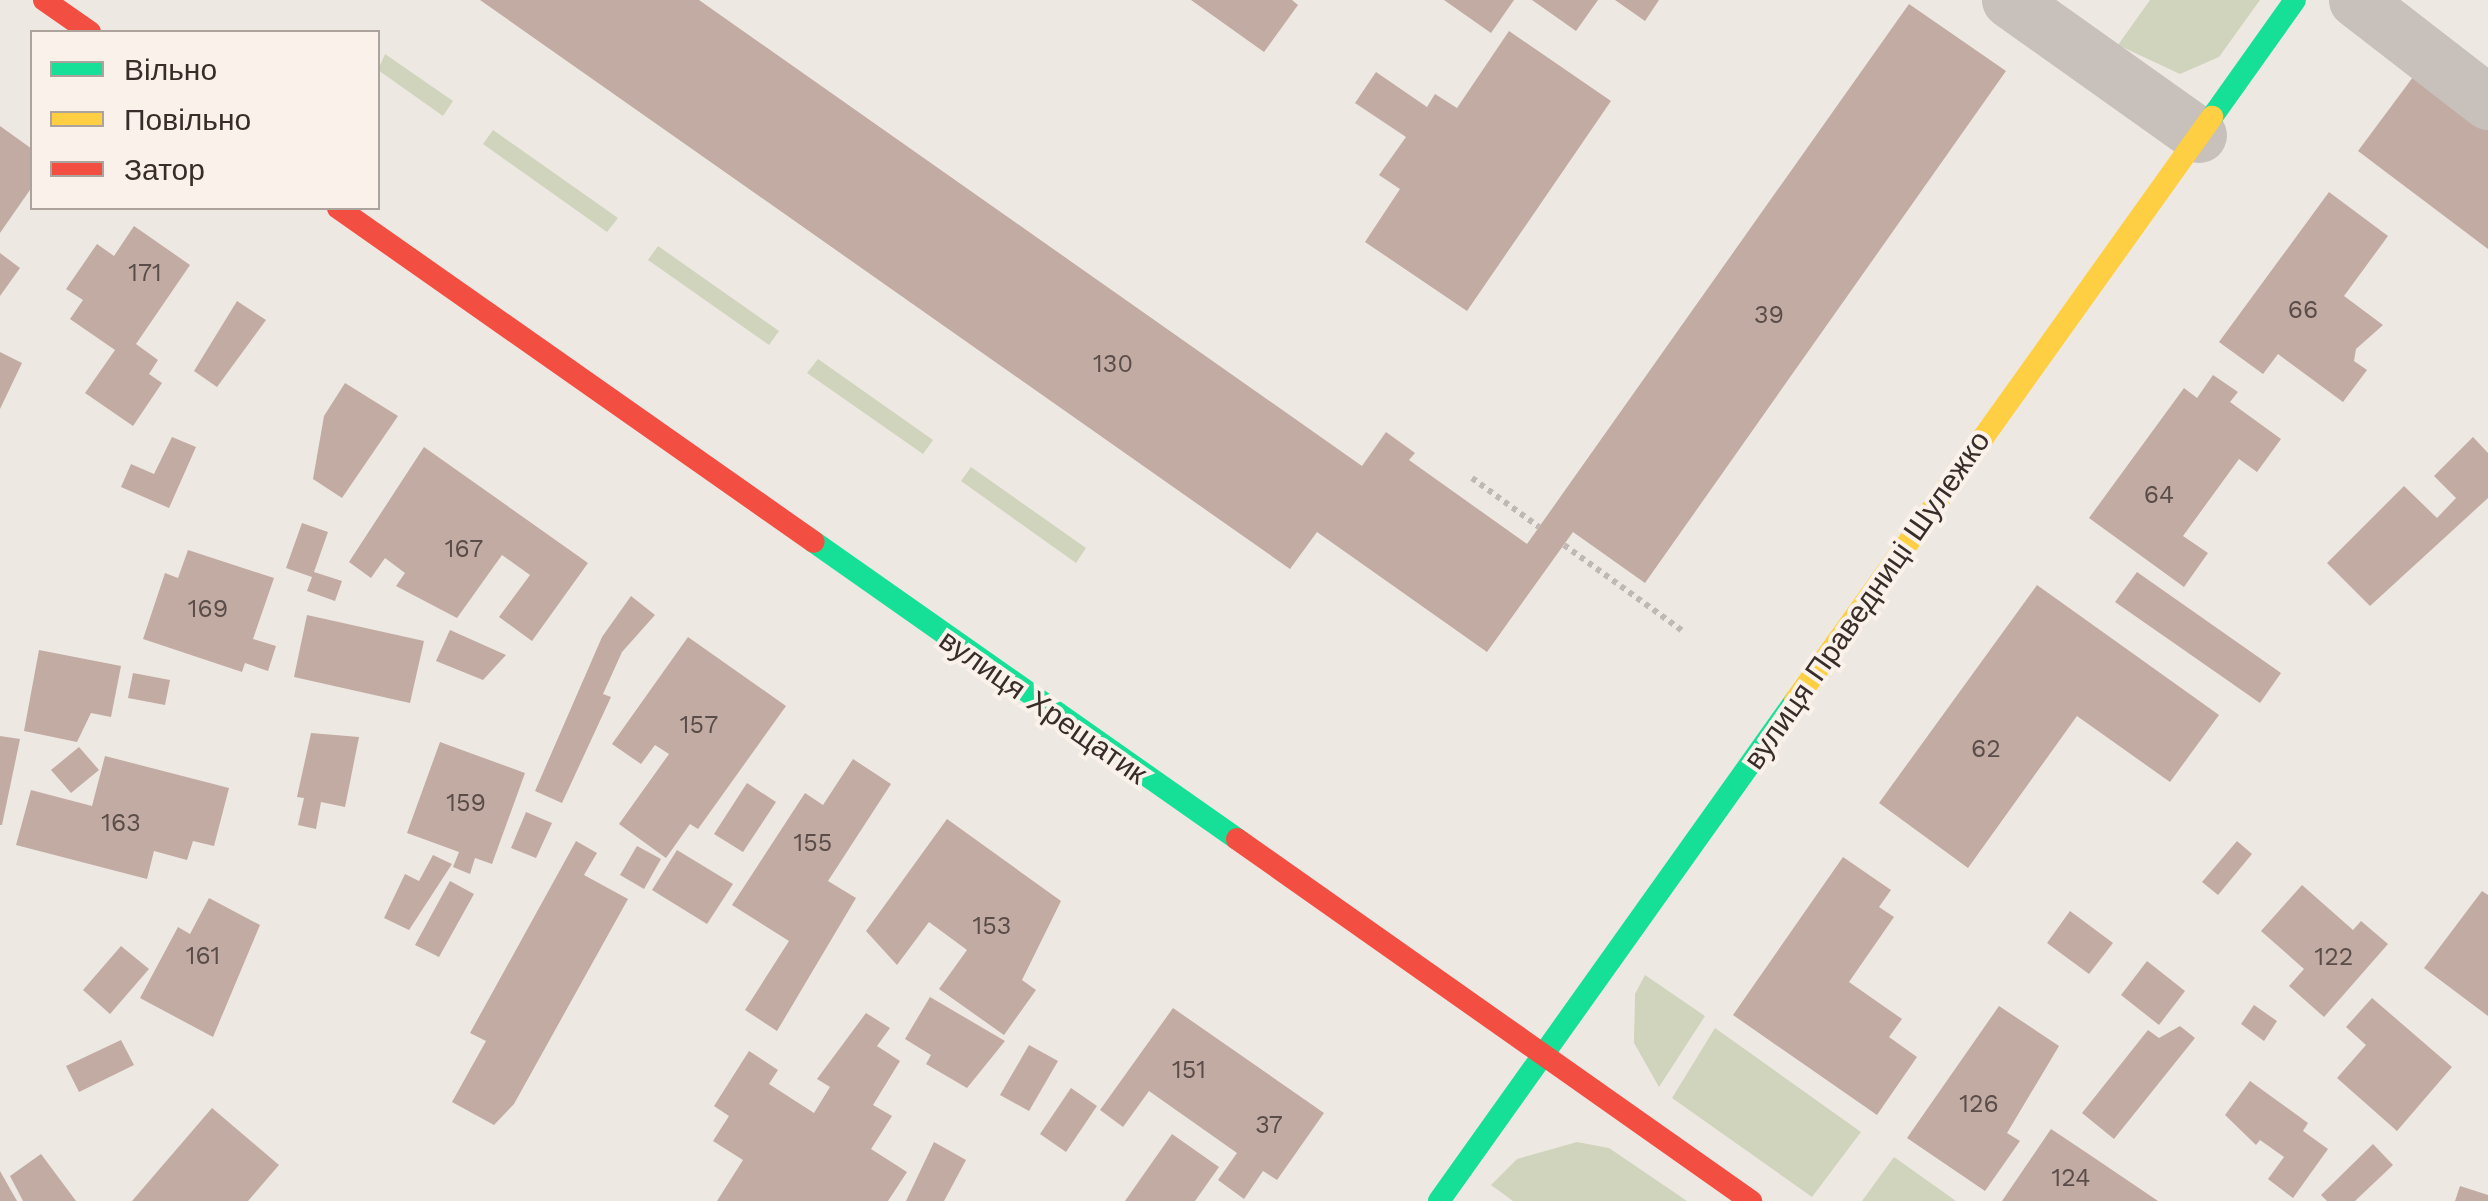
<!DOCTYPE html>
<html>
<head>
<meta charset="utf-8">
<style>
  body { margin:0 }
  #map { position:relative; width:2488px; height:1201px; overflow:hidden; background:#eee8e2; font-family:"Work Sans",sans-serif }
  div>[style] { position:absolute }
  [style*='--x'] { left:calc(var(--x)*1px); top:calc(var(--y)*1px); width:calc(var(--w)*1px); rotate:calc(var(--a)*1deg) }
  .green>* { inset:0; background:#d0d4bc }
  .building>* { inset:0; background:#c2aba3 }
  .path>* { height:6px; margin-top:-3px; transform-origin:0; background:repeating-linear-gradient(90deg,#c0b8b3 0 5px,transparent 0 10px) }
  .street>* { height:55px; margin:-27.5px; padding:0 27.5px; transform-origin:27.5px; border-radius:27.5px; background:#c7c0bb }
  .fast>* { height:22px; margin:-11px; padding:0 11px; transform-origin:11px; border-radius:11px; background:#16e098 }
  .slow>* { height:22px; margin:-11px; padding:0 11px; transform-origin:11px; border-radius:11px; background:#ffcf43 }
  .jam>* { height:22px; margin:-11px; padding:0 11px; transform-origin:11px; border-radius:11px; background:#f24e42 }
  span { translate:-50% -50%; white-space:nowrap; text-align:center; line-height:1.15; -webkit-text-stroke:8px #faf2ea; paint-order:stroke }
  .number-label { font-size:25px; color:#5a4c48 }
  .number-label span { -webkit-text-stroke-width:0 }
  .street-label { font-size:30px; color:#382d29 }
  .legend { position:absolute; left:30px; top:30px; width:350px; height:180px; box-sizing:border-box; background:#faf2ea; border:2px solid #aca39d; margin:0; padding:12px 18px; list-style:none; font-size:30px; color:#382d29 }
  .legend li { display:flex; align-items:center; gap:20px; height:50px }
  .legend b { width:50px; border:2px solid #aca39d }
</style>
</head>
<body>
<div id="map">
  <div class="green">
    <i style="clip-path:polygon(2150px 0,2260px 0,2219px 57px,2180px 74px,2118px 45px)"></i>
    <i style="clip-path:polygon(385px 54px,453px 101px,443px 116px,378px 70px)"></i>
    <i style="clip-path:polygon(493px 130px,618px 218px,607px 232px,483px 144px)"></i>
    <i style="clip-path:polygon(658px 246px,779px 331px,769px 345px,648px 260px)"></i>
    <i style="clip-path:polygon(818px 359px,933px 440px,923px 454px,807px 373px)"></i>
    <i style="clip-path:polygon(971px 467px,1086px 548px,1076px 563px,961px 481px)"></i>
    <i style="clip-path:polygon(1645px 975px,1705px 1016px,1659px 1087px,1634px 1043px,1635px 994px)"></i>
    <i style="clip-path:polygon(1715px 1028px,1861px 1132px,1812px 1197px,1672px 1098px)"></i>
    <i style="clip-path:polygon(1577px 1142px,1609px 1148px,1687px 1201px,1513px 1201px,1491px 1185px,1517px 1159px)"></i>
    <i style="clip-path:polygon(1894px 1157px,1956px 1201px,1862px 1201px)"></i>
  </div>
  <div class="building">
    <i style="clip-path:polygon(480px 0,699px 0,1362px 466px,1386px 432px,1415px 453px,1409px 460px,1527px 544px,1909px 4px,2006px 71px,1645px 583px,1573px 532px,1487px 652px,1317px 532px,1290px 569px)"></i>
    <i style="clip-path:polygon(1191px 0,1292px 0,1298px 5px,1264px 52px)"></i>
    <i style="clip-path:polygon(1444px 0,1514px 0,1491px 33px)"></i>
    <i style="clip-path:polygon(1532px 0,1598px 0,1576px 31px)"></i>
    <i style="clip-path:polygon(1615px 0,1659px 0,1645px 21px)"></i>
    <i style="clip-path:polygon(1509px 31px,1611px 101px,1467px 311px,1365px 242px,1400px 189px,1379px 175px,1406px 137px,1355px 103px,1376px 72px,1427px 107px,1435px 94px,1457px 108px)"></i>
    <i style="clip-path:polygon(2419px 69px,2488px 122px,2488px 249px,2358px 151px)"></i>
    <i style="clip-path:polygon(0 126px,32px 149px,32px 187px,0 233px)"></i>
    <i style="clip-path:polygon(2329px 192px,2388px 236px,2344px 296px,2383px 325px,2356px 349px,2354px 361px,2367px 370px,2343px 402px,2278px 354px,2263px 374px,2219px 342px)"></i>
    <i style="clip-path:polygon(134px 226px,190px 265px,136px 344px,158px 360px,149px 374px,162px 383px,133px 426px,85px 393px,115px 350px,70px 319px,83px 300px,66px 289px,97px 244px,114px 256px)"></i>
    <i style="clip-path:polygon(0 253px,20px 268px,0 296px)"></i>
    <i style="clip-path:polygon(237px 301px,266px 320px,217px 387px,194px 371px)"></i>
    <i style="clip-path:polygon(0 352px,22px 363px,0 409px)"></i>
    <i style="clip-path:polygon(2213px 375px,2238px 392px,2230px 402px,2281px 439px,2257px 472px,2239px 459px,2183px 536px,2208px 553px,2184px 587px,2089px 518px,2184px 388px,2197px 398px)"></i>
    <i style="clip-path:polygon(345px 383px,398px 416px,342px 498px,313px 479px,324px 416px)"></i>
    <i style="clip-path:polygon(172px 437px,196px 447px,169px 508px,121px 487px,131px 464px,154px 474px)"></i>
    <i style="clip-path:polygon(2473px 437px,2488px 453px,2488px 498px,2370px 606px,2327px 563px,2404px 486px,2437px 518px,2456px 498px,2434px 476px)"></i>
    <i style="clip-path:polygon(424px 447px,588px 563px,532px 641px,499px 617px,530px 575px,502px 555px,457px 618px,396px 586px,405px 573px,385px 558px,371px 578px,349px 562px)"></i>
    <i style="clip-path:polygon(302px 523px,328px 532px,314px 572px,342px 581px,335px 601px,307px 591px,312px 577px,286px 568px)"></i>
    <i style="clip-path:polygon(188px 550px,274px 578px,253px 639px,276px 646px,268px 671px,245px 663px,242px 672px,143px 639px,165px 573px,178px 578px)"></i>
    <i style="clip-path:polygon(2137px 572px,2281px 673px,2260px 703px,2115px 602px)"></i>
    <i style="clip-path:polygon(2037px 585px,2219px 715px,2170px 782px,2077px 716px,1968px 868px,1879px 803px)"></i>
    <i style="clip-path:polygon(631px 596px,655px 615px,622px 652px,603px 694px,611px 697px,562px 803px,535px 791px,602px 637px)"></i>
    <i style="clip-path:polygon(307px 615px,424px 641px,410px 703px,294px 677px)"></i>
    <i style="clip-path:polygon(450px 630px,506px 655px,483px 680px,436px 661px)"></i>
    <i style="clip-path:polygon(688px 637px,786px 706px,698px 829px,690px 824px,666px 858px,619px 824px,669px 754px,655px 745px,641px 764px,612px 744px)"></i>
    <i style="clip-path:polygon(39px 650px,121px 666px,111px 717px,91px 713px,77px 742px,24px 731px)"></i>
    <i style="clip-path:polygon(133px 673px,170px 680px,165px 705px,128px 698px)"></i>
    <i style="clip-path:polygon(311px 733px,359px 737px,345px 807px,321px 802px,316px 829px,298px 825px,304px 798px,297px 797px)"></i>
    <i style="clip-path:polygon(0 736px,20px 739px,2px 825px,0 825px)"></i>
    <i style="clip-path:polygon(440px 742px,525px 773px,492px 864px,475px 858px,470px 874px,453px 867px,459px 852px,407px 833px)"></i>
    <i style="clip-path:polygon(79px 747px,99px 770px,71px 793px,51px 770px)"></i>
    <i style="clip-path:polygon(105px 756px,229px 788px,214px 846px,193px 841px,187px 860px,154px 851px,147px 879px,16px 845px,31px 790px,92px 806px)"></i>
    <i style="clip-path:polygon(853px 759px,891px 784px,828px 881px,856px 898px,777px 1031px,745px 1010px,789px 941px,732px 905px,805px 793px,823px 805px)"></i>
    <i style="clip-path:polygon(747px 783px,776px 802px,743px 852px,714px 834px)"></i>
    <i style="clip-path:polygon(526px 812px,552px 823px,536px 858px,511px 848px)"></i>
    <i style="clip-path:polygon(947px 819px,1061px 901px,1022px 980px,1036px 990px,1004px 1035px,939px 989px,967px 950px,929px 922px,897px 965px,866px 931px)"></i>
    <i style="clip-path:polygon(576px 841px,597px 853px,584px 875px,628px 899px,514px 1104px,494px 1125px,452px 1102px,486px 1041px,470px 1033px)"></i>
    <i style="clip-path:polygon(2237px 841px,2252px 854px,2218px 895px,2202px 882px)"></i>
    <i style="clip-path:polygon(637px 846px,661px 859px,644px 889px,620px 875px)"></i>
    <i style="clip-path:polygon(677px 850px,733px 884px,707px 924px,652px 890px)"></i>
    <i style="clip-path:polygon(433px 855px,452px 864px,409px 930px,384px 918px,405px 874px,419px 881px)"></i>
    <i style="clip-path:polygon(1843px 857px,1891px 890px,1879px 907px,1894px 917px,1849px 982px,1902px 1019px,1889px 1037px,1917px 1057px,1877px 1115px,1733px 1015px)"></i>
    <i style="clip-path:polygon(450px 881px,474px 894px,439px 957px,415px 945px)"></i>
    <i style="clip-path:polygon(2302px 885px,2353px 930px,2361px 921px,2388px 944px,2324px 1017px,2289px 986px,2304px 969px,2261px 931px)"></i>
    <i style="clip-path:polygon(2482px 891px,2488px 895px,2488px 1016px,2424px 968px)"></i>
    <i style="clip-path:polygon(209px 898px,260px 925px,213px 1037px,140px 998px,178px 927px,190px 934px)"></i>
    <i style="clip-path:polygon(2070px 911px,2113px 943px,2089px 974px,2047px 943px)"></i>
    <i style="clip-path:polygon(121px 946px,149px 969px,110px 1014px,83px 990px)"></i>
    <i style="clip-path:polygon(2147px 961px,2185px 991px,2159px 1025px,2121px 995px)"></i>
    <i style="clip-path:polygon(930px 997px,1005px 1041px,967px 1088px,926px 1064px,931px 1055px,905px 1039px)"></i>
    <i style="clip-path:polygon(2372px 998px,2452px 1067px,2397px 1131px,2337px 1078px,2366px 1045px,2346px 1027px)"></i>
    <i style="clip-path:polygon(2254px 1005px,2277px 1021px,2264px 1041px,2241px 1024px)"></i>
    <i style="clip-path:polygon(1999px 1006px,2059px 1046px,2007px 1133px,2020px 1141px,1985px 1191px,1907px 1138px)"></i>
    <i style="clip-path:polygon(1173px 1008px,1324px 1113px,1277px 1180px,1263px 1171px,1244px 1199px,1218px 1180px,1237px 1153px,1149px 1091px,1123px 1127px,1100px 1110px)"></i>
    <i style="clip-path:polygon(866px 1013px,890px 1028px,877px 1046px,900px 1061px,873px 1105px,892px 1116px,871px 1149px,907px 1172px,888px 1201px,717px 1201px,743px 1160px,713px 1141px,729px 1116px,714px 1106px,749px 1051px,778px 1070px,769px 1084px,814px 1113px,830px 1087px,817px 1079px)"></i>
    <i style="clip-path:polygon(2180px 1026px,2195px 1038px,2114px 1139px,2082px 1113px,2148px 1030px,2159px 1038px)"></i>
    <i style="clip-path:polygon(121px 1040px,134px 1065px,79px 1092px,66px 1066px)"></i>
    <i style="clip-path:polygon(1029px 1045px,1058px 1061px,1029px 1111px,1000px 1095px)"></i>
    <i style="clip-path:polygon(2250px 1081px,2308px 1123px,2303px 1131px,2328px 1149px,2293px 1198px,2268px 1179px,2284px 1157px,2260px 1140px,2256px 1145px,2225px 1115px)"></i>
    <i style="clip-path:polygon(1071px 1088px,1097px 1106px,1066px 1152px,1040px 1134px)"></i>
    <i style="clip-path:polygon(212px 1108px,279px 1165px,248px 1201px,132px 1201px)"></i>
    <i style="clip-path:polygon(2051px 1129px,2090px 1155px,2158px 1201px,2002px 1201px)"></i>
    <i style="clip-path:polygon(1172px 1134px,1219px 1167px,1195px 1201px,1125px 1201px)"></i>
    <i style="clip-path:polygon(934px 1142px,966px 1160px,944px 1201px,906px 1201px)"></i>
    <i style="clip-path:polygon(2373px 1144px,2393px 1165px,2355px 1201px,2327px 1201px,2321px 1195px)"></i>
    <i style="clip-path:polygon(41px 1154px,76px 1201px,23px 1201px,10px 1176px)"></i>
    <i style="clip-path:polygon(0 1171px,17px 1201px,0 1201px)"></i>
    <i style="clip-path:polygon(2460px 1186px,2488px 1195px,2488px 1201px,2455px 1201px)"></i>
  </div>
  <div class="path">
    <i style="--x:1472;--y:478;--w:83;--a:36.2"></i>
    <i style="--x:1564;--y:545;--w:147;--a:35.9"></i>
  </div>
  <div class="street">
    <i style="--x:2009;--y:0;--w:233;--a:35.4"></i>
    <i style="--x:2356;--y:0;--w:167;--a:37.7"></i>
  </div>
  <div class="fast">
    <i style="--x:2212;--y:117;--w:143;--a:-54.6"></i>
    <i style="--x:814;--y:542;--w:517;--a:35.07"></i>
    <i style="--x:1439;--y:1201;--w:614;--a:-54.55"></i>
  </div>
  <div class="slow">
    <i style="--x:1795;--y:701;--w:718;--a:-54.47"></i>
  </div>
  <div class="jam">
    <i style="--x:44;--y:0;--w:56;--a:34.8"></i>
    <i style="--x:338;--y:208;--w:581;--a:35.06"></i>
    <i style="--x:1237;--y:839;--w:629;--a:35.16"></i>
  </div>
  <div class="number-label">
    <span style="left:145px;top:273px">171</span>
    <span style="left:2303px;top:310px">66</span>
    <span style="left:1769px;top:315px">39</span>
    <span style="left:1113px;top:364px">130</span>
    <span style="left:2159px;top:495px">64</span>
    <span style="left:464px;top:549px">167</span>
    <span style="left:208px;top:609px">169</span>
    <span style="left:699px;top:725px">157</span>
    <span style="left:1986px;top:749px">62</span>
    <span style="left:466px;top:803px">159</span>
    <span style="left:121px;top:823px">163</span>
    <span style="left:813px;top:843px">155</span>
    <span style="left:992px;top:926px">153</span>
    <span style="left:203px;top:956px">161</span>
    <span style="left:2334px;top:957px">122</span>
    <span style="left:1189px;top:1070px">151</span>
    <span style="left:1979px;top:1104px">126</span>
    <span style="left:1269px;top:1125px">37</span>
    <span style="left:2071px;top:1178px">124</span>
  </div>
  <div class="street-label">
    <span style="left:1867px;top:600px;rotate:-55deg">вулиця Праведниці Шулежко</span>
    <span style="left:1043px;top:707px;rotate:35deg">вулиця Хрещатик</span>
  </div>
  <ul class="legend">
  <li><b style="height:12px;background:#16e098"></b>Вільно</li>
  <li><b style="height:12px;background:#ffcf43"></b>Повільно</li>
  <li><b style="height:12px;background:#f24e42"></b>Затор</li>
  </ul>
</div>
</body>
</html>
